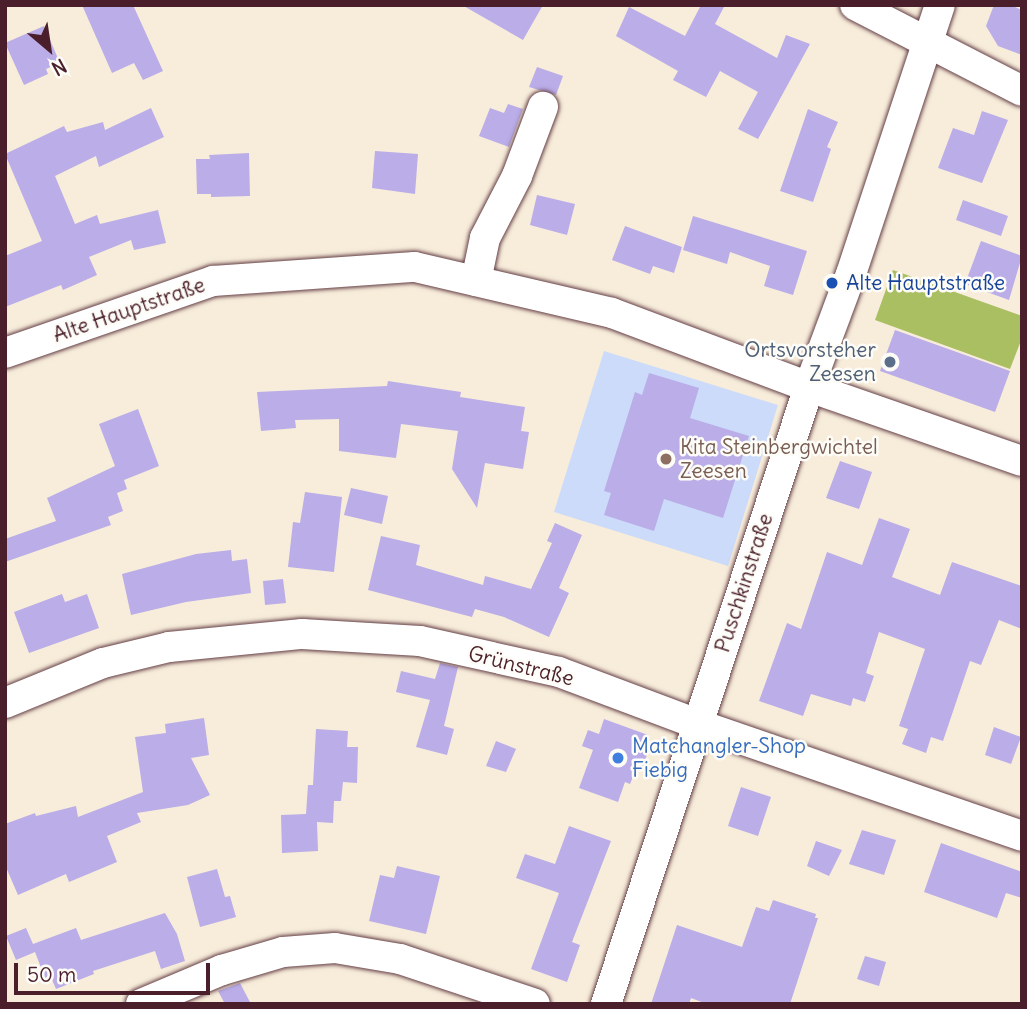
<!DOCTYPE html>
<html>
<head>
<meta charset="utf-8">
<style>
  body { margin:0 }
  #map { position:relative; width:1027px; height:1009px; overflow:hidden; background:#f8eddb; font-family:Delius,sans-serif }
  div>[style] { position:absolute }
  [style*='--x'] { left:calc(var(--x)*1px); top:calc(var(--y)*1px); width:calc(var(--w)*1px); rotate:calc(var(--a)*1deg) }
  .built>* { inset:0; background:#cbdbf9 }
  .green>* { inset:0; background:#aabe62 }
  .building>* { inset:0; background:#baade8 }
  .roads { filter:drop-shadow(0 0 2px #643e45) drop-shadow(0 0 2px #643e45) }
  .minor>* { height:30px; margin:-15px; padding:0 15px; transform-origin:15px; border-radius:15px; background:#fff }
  .dots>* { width:19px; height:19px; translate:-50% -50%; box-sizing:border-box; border:4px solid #fdfcf7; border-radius:50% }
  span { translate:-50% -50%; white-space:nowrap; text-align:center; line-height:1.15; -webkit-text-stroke:5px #fdfcf7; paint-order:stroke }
  .transit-label { font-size:21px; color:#164399 }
  .left { translate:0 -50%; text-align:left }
  .street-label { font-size:21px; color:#4a1f2b }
  .service-label { font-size:21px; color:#4e5e75 }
  .right { translate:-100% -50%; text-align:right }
  .education-label { font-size:21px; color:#785e54 }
  .shop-label { font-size:21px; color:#366cbe }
  .frame { position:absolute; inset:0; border:7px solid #4a1f2b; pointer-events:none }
  .north { position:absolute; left:14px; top:14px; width:70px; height:70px; -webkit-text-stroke:5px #fdfcf7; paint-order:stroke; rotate:151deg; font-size:19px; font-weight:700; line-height:28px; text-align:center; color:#4a1f2b }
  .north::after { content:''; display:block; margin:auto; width:24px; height:32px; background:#4a1f2b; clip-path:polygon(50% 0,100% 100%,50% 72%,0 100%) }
  .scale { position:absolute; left:14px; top:963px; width:196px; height:32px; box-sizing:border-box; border:4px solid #4a1f2b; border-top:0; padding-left:9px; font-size:21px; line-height:24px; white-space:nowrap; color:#4a1f2b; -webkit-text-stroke:5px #fdfcf7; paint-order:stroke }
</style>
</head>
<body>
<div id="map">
  <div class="built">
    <i style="clip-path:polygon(604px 351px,778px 405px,728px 566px,554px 512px)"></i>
  </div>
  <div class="green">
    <i style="clip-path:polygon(893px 270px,1022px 316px,1022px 338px,1010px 369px,875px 320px)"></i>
  </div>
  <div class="building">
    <i style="clip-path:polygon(82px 5px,133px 5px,163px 71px,143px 80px,134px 63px,112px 73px)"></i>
    <i style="clip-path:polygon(462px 5px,543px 5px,523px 40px)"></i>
    <i style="clip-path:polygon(701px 5px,725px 5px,715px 24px,777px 58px,786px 35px,810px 44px,758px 139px,738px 129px,758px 92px,720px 71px,706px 97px,673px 80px,678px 71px,616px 36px,629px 7px,685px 36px)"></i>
    <i style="clip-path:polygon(994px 5px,1010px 5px,1022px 10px,1022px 55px,998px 46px,986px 26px)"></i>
    <i style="clip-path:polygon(44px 26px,60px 63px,46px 69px,48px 74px,24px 85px,5px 43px)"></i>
    <i style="clip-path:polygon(537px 67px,563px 76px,556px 95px,529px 87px)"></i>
    <i style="clip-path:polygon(508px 104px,523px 109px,509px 147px,479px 136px,490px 108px,504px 113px)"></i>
    <i style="clip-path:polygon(151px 108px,164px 137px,99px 167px,96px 156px,55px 176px,75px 224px,97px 215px,100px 224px,158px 210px,166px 243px,134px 250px,131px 240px,89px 257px,97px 275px,63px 290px,61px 285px,5px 307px,5px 256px,42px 241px,5px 154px,64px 126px,67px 132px,103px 122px,105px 130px)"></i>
    <i style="clip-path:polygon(808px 109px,838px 122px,827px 147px,831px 149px,813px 202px,780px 191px)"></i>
    <i style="clip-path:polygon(982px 111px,1008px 120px,982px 183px,938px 168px,953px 128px,974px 135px)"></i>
    <i style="clip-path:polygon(375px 151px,418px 154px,415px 194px,372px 188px)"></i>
    <i style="clip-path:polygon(249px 153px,250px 196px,211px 197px,211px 194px,197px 194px,196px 159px,210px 159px,209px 155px)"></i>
    <i style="clip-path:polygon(537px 195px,575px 204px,567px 235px,530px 225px)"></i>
    <i style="clip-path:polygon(963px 200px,1008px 216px,1001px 236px,956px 220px)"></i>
    <i style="clip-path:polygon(693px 216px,807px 251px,793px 295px,764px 286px,770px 266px,730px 252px,727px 264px,683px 250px)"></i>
    <i style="clip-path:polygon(625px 226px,682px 247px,674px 273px,653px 266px,650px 274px,612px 260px)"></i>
    <i style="clip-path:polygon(981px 241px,1022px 256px,1009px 300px,965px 284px)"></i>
    <i style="clip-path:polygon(895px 330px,1010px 371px,995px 412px,880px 371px)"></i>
    <i style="clip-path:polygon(649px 373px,699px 388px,690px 418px,749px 436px,723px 518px,664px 499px,654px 531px,604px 515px,611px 493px,604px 491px,635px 392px,642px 395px)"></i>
    <i style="clip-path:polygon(388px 381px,461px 392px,460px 397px,525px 407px,521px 431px,529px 432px,523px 469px,485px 463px,477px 508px,452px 469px,458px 431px,401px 424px,396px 458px,339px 451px,339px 419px,295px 420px,296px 428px,261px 431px,257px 392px,387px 386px)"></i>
    <i style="clip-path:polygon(138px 409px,159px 466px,124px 480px,127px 489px,117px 493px,123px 511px,108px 517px,111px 525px,5px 562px,5px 539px,56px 521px,47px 498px,115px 466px,99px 424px)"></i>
    <i style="clip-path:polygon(840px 461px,872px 472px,859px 509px,826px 498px)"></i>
    <i style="clip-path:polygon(351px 488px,388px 496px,382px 524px,344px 515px)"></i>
    <i style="clip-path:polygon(305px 492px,342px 497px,334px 572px,288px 567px,293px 522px,300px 523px)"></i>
    <i style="clip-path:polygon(879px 518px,910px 529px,892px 577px,940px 595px,952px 562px,1022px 586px,1022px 629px,999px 620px,981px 665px,970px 661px,943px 741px,931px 737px,926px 753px,902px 744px,908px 729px,899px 726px,925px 649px,879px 632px,866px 673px,874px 676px,865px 702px,853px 698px,851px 706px,811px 694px,803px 716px,759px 701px,787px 623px,801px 629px,827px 552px,862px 565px)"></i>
    <i style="clip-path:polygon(555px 523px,582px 535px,559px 588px,569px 593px,549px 637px,504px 617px,475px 609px,472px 617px,368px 590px,381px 536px,420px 545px,416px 565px,483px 585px,485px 576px,531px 589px,552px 543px,547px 541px)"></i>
    <i style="clip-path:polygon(231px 550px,232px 561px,247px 559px,251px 593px,186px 602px,131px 615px,122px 574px,196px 554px)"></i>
    <i style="clip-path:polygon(283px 579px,286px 603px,265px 605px,263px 581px)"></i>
    <i style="clip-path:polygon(62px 594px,65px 602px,87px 594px,99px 628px,29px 653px,14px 612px)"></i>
    <i style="clip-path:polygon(440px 663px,458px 667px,444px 726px,454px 729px,447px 755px,416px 747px,430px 700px,396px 692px,401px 671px,435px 679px)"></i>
    <i style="clip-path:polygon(204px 718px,209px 755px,191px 758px,210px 795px,188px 805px,137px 813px,141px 822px,107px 836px,117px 862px,69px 882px,66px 874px,18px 895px,5px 865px,5px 824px,35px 813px,36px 816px,76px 806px,78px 817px,143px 792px,135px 737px,166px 733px,165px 724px)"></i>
    <i style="clip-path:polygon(604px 719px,648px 735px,644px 748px,649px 749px,642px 769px,637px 767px,630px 784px,625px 782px,618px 802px,579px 788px,593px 750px,582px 746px,588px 730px,599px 734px)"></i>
    <i style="clip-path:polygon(994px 727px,1021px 737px,1011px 764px,985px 755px)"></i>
    <i style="clip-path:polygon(316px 729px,348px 731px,347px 747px,358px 747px,357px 783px,343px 782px,341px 801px,334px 801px,333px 823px,317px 822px,318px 851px,282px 853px,281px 815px,306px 814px,308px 785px,313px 785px)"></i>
    <i style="clip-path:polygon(496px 741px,516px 749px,506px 772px,486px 766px)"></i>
    <i style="clip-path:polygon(741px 787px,771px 797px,758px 836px,728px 826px)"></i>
    <i style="clip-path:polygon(569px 826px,611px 841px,572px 942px,580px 945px,567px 982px,531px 969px,559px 893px,516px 878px,525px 854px,555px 864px)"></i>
    <i style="clip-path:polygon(862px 830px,896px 840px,884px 875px,849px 864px)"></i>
    <i style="clip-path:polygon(816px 841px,842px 850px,829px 876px,807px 866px)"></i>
    <i style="clip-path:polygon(941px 843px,1022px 872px,1022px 898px,1006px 893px,997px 918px,924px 892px)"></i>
    <i style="clip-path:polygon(397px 866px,440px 876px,426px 934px,369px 921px,380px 875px,394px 878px)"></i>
    <i style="clip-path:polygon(217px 869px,225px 897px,230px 896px,236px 917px,200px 927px,187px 877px)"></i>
    <i style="clip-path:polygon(773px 900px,816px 914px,815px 918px,818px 918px,790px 1004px,707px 1004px,691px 998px,689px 1004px,651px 1004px,677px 925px,742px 947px,756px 907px,769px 911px)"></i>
    <i style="clip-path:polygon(165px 913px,177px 934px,185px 961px,161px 969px,155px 951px,93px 971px,94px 974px,56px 989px,50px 975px,45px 978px,35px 952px,16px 960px,6px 936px,26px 928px,33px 944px,76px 928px,81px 940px)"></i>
    <i style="clip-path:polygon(865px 956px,886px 962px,879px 986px,857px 979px)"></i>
    <i style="clip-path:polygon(240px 983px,251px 1004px,225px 1004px,218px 991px)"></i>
  </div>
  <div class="roads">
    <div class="minor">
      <i style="--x:855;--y:5;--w:188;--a:27.2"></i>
      <i style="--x:476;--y:281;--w:44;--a:-78.2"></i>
      <i style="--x:485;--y:238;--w:70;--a:-62.7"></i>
      <i style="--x:517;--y:176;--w:74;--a:-69.4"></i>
      <i style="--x:5;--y:353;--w:220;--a:-19.1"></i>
      <i style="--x:213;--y:281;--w:202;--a:-4"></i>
      <i style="--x:415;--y:267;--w:202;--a:13.1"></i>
      <i style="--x:612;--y:313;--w:210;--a:20.6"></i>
      <i style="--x:809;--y:387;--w:225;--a:19.2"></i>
      <i style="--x:5;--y:703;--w:106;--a:-22.2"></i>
      <i style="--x:103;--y:663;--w:68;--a:-13.6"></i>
      <i style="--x:169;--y:647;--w:134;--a:-5.6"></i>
      <i style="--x:302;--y:634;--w:118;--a:3.4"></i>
      <i style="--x:420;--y:641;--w:142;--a:12.6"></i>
      <i style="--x:559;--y:672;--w:147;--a:20.6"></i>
      <i style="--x:697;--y:724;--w:344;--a:19"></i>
      <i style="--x:141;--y:1004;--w:88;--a:-22.8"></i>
      <i style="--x:222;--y:970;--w:64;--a:-16.4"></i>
      <i style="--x:283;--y:952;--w:52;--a:-4.4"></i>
      <i style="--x:335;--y:948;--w:66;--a:9.6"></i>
      <i style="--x:400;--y:959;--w:142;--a:18.4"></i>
      <i style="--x:606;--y:1004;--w:650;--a:-71.79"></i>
      <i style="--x:809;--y:387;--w:121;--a:-69.6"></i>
      <i style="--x:851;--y:274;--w:283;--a:-71.7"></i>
    </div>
  </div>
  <div class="dots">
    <i style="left:832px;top:283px;background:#1a4fb4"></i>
    <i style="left:890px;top:362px;background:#5c6f8a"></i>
    <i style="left:666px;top:459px;background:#8d6e63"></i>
    <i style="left:618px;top:758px;background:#3f7fe0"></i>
  </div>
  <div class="transit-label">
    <span class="left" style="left:846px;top:283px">Alte Hauptstraße</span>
  </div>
  <div class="street-label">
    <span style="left:129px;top:310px;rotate:-19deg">Alte Hauptstraße</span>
    <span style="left:744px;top:583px;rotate:-72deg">Puschkinstraße</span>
    <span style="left:521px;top:666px;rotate:14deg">Grünstraße</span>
  </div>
  <div class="service-label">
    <span class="right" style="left:876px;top:362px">Ortsvorsteher<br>Zeesen</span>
  </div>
  <div class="education-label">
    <span class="left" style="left:680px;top:459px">Kita Steinbergwichtel<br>Zeesen</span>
  </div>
  <div class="shop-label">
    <span class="left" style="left:632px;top:758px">Matchangler-Shop<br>Fiebig</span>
  </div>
  <div class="frame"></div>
  <div class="north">N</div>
  <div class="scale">50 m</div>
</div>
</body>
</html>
